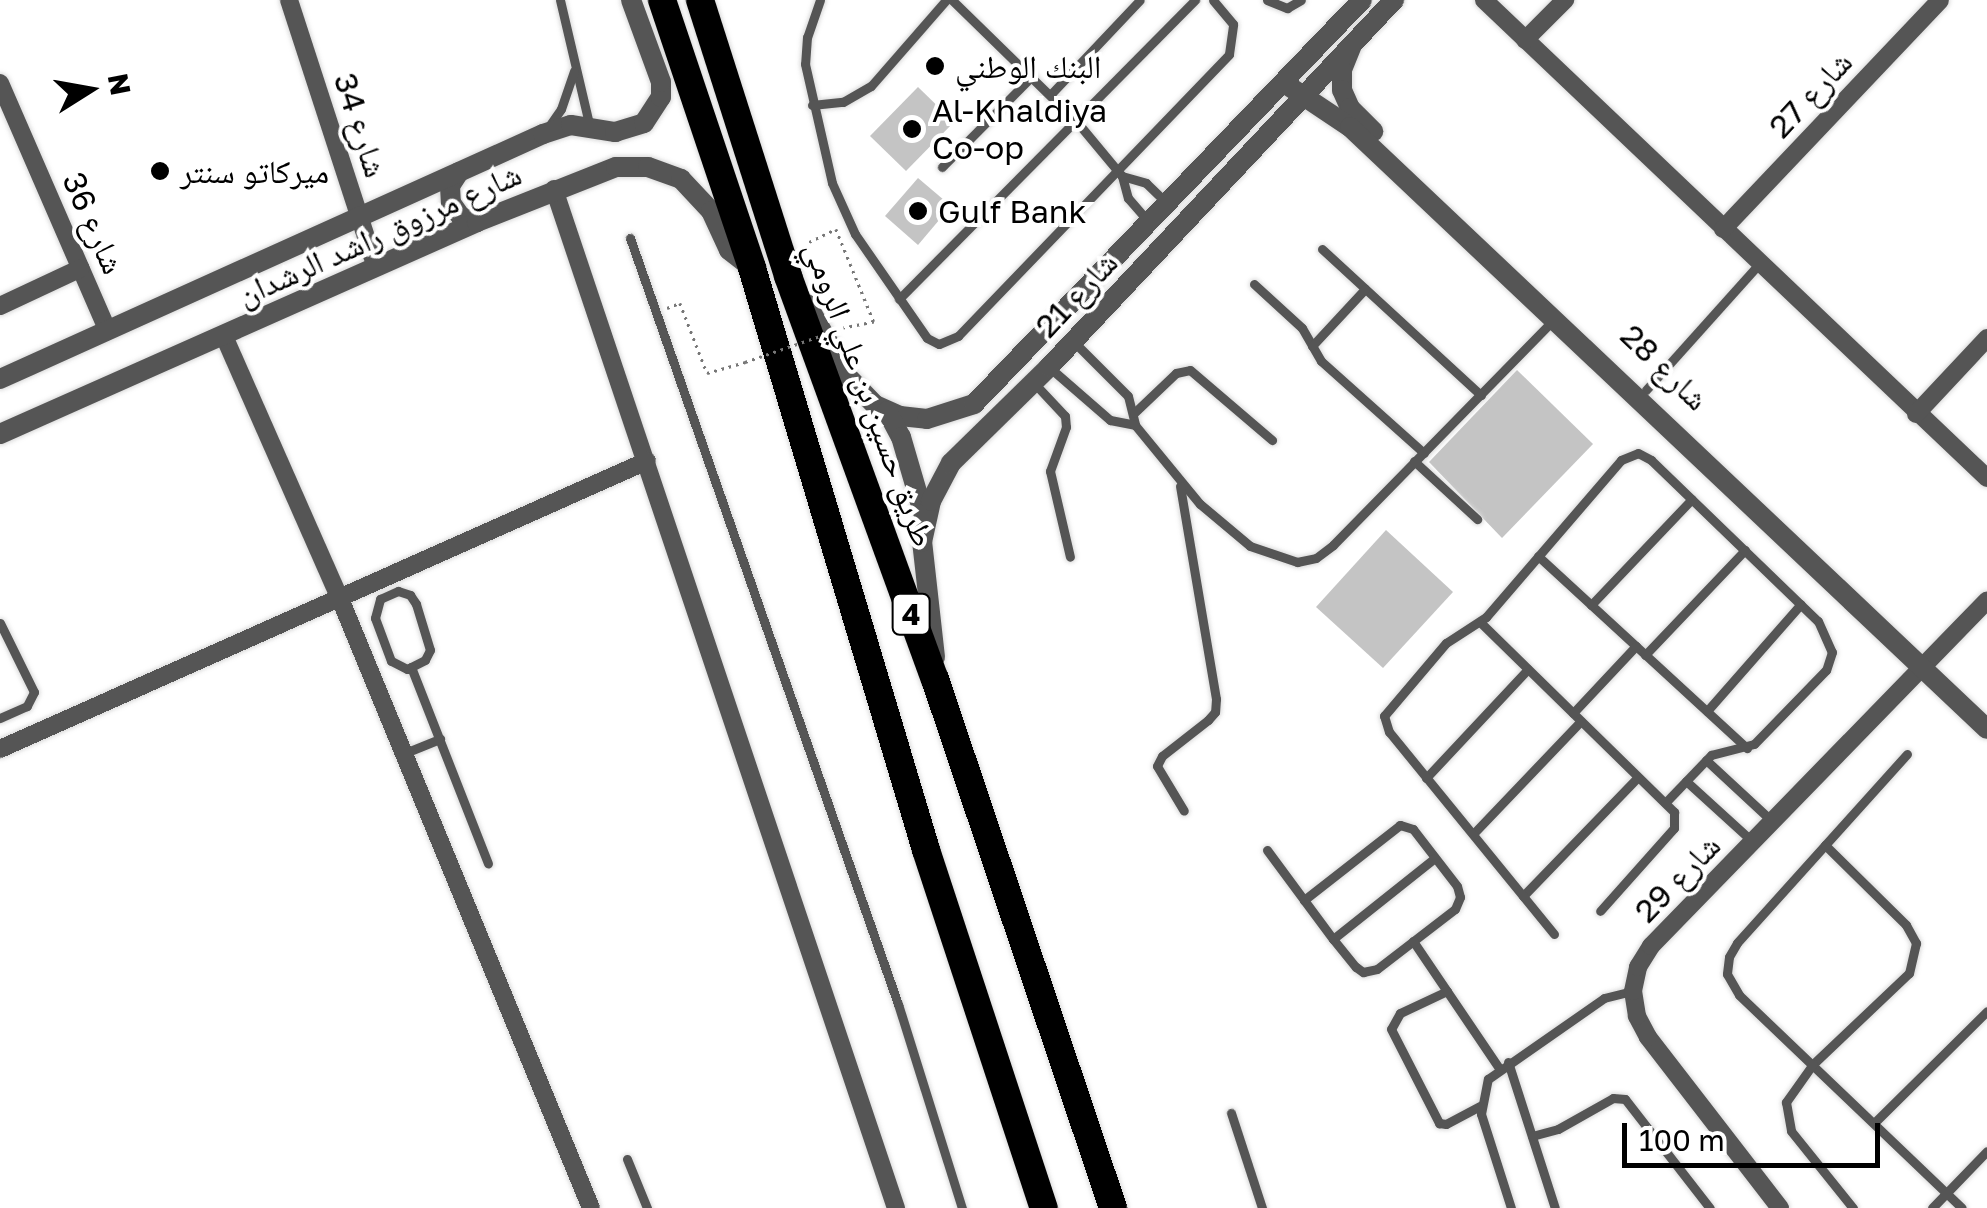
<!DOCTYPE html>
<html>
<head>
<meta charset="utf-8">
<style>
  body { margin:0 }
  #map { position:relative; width:1987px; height:1208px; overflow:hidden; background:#fff; font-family:"Golos Text","Noto Naskh Arabic",sans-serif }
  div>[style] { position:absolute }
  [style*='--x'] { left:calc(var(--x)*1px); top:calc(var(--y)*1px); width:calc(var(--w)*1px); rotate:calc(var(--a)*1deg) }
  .building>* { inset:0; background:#c4c4c4 }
  .path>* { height:2.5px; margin-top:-1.25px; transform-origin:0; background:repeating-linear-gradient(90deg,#777 0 2.5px,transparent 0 7.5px) }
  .roads { filter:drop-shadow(0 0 2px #dbdbdb) drop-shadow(0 0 2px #dbdbdb) }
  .service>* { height:9px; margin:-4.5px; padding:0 4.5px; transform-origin:4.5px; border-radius:4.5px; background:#555 }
  .minor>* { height:18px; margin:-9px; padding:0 9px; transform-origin:9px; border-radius:9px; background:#555 }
  .tertiary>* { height:20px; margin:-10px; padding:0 10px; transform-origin:10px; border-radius:10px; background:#555 }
  .trunk>* { height:28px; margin:-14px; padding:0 14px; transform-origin:14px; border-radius:14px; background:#000 }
  .path-bridge>* { height:2.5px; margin-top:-1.25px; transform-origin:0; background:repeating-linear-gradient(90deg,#777 0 2.5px,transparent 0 7.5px) }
  .dots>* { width:28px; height:28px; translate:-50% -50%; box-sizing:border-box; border:5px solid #fff; border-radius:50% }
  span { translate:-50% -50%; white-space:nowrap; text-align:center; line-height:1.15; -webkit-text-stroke:8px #fff; paint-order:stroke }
  .shield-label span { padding:2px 8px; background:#fff; border:2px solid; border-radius:8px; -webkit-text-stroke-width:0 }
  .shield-label { font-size:30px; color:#000; font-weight:700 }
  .poi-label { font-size:32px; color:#000 }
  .left { translate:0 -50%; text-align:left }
  .street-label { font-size:32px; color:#000 }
  .north { position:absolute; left:40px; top:40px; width:100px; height:100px; -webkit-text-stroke:8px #fff; paint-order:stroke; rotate:79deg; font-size:28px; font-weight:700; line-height:40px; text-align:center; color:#000 }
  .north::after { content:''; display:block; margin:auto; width:35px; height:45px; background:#000; clip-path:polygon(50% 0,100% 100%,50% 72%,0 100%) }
  .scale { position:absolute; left:1622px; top:1123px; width:258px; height:45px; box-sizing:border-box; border:5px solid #000; border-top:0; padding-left:12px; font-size:30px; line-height:35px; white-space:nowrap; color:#000; -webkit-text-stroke:8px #fff; paint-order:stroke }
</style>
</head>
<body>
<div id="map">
  <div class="building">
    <i style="clip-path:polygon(918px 87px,954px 122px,906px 171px,870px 136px)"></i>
    <i style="clip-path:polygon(918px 178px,951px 206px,918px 245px,885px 216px)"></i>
    <i style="clip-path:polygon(1517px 370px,1593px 444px,1502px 538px,1429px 462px)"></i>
    <i style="clip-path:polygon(1386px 530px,1453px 592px,1383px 668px,1316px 607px)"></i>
  </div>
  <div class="path">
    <i style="--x:809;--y:242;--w:30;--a:-26"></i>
    <i style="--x:836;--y:229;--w:100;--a:67.8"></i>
    <i style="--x:874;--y:322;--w:31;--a:169"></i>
    <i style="--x:667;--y:308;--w:14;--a:-21"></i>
    <i style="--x:680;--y:303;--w:75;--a:68.9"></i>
    <i style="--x:707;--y:373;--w:40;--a:-16"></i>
  </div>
  <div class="roads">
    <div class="service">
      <i style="--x:560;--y:0;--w:131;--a:76.8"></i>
      <i style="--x:820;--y:0;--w:39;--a:109"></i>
      <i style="--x:807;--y:37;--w:27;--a:94"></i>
      <i style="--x:805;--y:64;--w:122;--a:77.2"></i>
      <i style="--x:832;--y:183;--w:56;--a:65.7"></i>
      <i style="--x:855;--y:234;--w:126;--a:55.3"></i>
      <i style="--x:927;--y:338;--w:13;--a:27"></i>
      <i style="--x:939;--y:344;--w:21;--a:-23"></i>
      <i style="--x:958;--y:336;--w:391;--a:-46.1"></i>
      <i style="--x:1229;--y:54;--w:30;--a:-82"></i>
      <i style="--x:1233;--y:24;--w:31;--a:-130"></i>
      <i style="--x:952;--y:0;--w:175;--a:44.3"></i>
      <i style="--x:1077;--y:122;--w:70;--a:50.2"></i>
      <i style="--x:1122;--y:176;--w:23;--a:75"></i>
      <i style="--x:1128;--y:198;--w:30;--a:49"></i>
      <i style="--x:1267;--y:0;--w:22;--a:22"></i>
      <i style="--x:1287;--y:8;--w:16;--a:-30"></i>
      <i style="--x:1051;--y:94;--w:129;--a:-46.6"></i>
      <i style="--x:812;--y:105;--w:31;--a:-6"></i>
      <i style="--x:843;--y:102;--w:32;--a:-30"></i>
      <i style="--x:871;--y:86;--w:114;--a:-48.9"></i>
      <i style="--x:547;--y:129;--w:24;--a:-55"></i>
      <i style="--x:561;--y:109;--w:40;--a:-71.1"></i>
      <i style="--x:942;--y:167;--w:128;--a:-45.3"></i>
      <i style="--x:1122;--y:176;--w:25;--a:16"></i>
      <i style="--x:1146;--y:183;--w:28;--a:44"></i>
      <i style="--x:630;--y:238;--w:812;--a:70.72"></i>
      <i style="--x:898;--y:1004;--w:214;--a:72.6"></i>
      <i style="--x:1322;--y:249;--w:216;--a:42.6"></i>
      <i style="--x:1254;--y:284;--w:65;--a:42.5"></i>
      <i style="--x:1302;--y:328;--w:38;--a:60"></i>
      <i style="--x:1321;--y:361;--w:138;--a:41.8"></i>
      <i style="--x:899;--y:299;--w:421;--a:-45.3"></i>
      <i style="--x:1074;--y:342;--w:76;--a:45"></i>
      <i style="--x:1128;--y:396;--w:30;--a:76"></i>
      <i style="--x:1135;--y:425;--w:102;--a:50.6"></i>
      <i style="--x:1200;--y:504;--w:65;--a:40"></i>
      <i style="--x:1250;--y:546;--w:50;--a:18.8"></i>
      <i style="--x:1297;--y:562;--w:19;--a:-12"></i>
      <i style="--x:1316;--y:558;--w:21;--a:-37"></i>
      <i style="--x:1333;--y:545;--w:313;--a:-45.6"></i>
      <i style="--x:1312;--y:346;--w:78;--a:-47.1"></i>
      <i style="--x:1049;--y:367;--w:81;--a:41"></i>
      <i style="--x:1110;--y:420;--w:25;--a:11"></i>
      <i style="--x:1034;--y:383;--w:45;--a:46.8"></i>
      <i style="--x:1065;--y:416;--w:11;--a:85"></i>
      <i style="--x:1066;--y:427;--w:47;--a:110"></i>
      <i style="--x:1050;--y:471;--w:88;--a:76.9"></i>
      <i style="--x:1646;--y:390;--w:169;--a:-48.1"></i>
      <i style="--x:1134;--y:413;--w:58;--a:-43.6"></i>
      <i style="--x:1176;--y:373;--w:14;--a:-12"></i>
      <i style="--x:1190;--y:370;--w:108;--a:40.5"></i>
      <i style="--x:1414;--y:461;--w:86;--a:42.6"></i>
      <i style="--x:1180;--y:486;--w:216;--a:80.4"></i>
      <i style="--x:1216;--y:699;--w:13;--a:94"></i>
      <i style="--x:1215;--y:712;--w:11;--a:131"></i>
      <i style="--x:1208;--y:720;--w:58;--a:142"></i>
      <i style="--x:1162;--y:756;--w:11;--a:117"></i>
      <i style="--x:1157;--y:766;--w:52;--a:59"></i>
      <i style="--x:1538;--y:556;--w:284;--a:42.6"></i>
      <i style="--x:398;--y:591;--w:13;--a:18"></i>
      <i style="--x:410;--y:595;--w:11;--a:56"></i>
      <i style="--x:416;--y:604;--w:48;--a:73.1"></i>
      <i style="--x:430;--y:650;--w:11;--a:117"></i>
      <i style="--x:425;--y:660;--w:20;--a:153"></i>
      <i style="--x:407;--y:669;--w:18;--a:-153"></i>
      <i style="--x:391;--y:661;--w:46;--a:-110.4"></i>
      <i style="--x:375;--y:618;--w:20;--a:-75"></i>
      <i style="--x:380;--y:599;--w:20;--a:-24"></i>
      <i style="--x:1591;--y:605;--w:146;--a:-46.4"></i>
      <i style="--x:1480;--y:622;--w:272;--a:44.4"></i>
      <i style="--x:1674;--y:812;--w:16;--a:90"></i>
      <i style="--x:1674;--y:828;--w:111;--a:131.7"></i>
      <i style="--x:0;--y:623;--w:77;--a:63.8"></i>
      <i style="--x:34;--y:692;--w:16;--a:117"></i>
      <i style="--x:27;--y:706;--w:30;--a:156"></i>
      <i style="--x:1645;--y:655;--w:145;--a:-46.4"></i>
      <i style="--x:411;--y:667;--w:211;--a:68.6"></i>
      <i style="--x:1707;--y:711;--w:142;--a:-48.7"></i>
      <i style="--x:1573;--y:713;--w:92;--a:-46.8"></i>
      <i style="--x:405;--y:753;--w:38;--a:-22"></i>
      <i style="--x:1907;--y:754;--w:254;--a:132"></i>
      <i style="--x:1737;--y:943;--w:16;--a:120"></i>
      <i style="--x:1729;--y:957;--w:17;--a:97"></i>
      <i style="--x:1727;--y:974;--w:24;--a:60"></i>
      <i style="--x:1739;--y:995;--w:308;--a:43.7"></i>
      <i style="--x:1706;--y:760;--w:91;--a:42.8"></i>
      <i style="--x:1426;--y:778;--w:149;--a:-46.9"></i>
      <i style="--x:1686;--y:781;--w:91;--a:42.3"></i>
      <i style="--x:1473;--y:834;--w:156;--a:-46.3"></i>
      <i style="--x:1825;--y:845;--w:114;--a:44.6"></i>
      <i style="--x:1906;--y:925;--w:21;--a:61"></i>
      <i style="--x:1916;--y:943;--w:31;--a:103"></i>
      <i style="--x:1909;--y:973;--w:132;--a:136.5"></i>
      <i style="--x:1813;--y:1064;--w:47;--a:125.4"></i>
      <i style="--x:1786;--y:1102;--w:29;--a:80"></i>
      <i style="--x:1791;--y:1131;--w:99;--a:51.2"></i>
      <i style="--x:1267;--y:850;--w:62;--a:53.5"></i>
      <i style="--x:1304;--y:900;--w:49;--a:53.4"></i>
      <i style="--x:1333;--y:939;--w:36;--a:51"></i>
      <i style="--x:1356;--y:967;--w:9;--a:36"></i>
      <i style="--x:1363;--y:972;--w:14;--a:-12"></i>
      <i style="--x:1377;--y:969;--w:98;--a:-37.6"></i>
      <i style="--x:1455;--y:909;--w:13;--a:-67"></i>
      <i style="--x:1460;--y:897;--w:11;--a:-105"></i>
      <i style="--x:1457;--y:886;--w:72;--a:-127.7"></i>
      <i style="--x:1413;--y:829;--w:14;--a:-163"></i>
      <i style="--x:1400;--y:825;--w:122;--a:142"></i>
      <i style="--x:1523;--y:896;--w:165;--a:-46"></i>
      <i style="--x:1554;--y:934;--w:261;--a:-129.2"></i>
      <i style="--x:1389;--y:732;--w:17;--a:-107"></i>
      <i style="--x:1384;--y:716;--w:96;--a:-49.7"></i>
      <i style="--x:1446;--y:643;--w:48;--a:-33"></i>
      <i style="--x:1486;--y:617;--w:207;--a:-49.3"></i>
      <i style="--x:1621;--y:460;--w:18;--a:-22"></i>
      <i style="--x:1638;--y:453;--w:15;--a:28"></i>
      <i style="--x:1651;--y:460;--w:232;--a:44"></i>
      <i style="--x:1818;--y:621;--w:34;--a:66"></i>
      <i style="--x:1832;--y:652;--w:19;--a:108"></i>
      <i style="--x:1826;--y:670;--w:103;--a:134.2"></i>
      <i style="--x:1754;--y:744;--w:44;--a:165.7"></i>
      <i style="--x:1711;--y:755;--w:66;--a:133.8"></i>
      <i style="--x:1333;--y:939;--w:130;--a:-38.5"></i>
      <i style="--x:1413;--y:941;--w:153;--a:55.9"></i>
      <i style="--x:1447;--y:991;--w:52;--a:154.9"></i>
      <i style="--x:1400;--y:1013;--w:18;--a:119"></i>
      <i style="--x:1391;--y:1029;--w:106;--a:62.9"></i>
      <i style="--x:1439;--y:1123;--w:7;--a:8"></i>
      <i style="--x:1446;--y:1124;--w:40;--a:-28"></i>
      <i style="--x:1508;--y:1062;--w:153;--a:72.2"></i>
      <i style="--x:1231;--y:1113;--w:100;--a:71.9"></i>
      <i style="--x:1874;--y:1123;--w:159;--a:-44.7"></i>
      <i style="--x:1532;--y:1136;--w:27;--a:-15"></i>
      <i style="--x:1558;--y:1129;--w:63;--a:-29.4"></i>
      <i style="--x:1613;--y:1098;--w:12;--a:5"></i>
      <i style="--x:1625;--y:1099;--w:138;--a:52.1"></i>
      <i style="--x:627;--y:1159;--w:53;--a:67.8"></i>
      <i style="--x:1511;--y:1208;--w:99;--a:-107.7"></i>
      <i style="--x:1481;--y:1114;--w:36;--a:-79"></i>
      <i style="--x:1488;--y:1079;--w:141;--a:-34.9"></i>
      <i style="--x:1604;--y:998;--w:30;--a:-14"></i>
      <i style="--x:1932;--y:1208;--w:79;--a:-46"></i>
    </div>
    <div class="minor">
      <i style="--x:289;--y:0;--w:281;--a:72"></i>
      <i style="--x:1484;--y:0;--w:694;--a:43.54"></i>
      <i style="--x:1525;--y:40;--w:57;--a:-45"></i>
      <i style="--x:0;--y:83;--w:270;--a:66.5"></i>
      <i style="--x:554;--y:189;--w:1075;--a:71.45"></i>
      <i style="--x:1723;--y:229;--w:315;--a:-46.5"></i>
      <i style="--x:0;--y:306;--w:89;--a:-25.1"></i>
      <i style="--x:224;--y:336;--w:290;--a:66.2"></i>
      <i style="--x:341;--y:601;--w:656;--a:67.62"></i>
      <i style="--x:1916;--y:414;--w:104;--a:-46.9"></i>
      <i style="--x:0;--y:749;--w:708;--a:-24"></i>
      <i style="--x:1780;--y:1208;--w:216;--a:-127.7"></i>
      <i style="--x:1648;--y:1037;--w:24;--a:-118"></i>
      <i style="--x:1637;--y:1016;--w:25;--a:-99"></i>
      <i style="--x:1633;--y:991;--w:25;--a:-78"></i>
      <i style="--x:1638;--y:967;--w:25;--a:-58"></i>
      <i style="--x:1651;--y:946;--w:482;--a:-45.8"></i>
    </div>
    <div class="tertiary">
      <i style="--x:1352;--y:45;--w:27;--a:112"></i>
      <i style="--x:1342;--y:70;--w:20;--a:90"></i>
      <i style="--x:1342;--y:90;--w:20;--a:66"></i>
      <i style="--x:1350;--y:108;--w:33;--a:45"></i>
      <i style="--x:1284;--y:83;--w:79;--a:33.7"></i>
      <i style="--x:1350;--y:127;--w:876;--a:43.38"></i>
      <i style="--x:459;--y:172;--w:17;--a:123"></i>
      <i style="--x:450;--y:186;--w:17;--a:87"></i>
      <i style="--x:451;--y:203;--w:17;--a:54"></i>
      <i style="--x:461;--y:217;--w:17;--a:17"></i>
      <i style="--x:807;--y:304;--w:82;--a:60.9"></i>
      <i style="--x:847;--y:376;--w:40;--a:46"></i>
      <i style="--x:875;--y:405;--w:27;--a:24"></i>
      <i style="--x:900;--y:416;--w:27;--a:6"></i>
      <i style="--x:927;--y:419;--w:49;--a:-17.7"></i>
      <i style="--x:974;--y:404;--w:560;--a:-46.16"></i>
      <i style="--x:0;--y:379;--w:596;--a:-24.28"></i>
      <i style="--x:543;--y:134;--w:29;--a:-18"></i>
      <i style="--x:571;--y:125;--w:45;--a:9"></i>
      <i style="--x:615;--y:132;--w:30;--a:-17"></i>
      <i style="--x:644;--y:123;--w:31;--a:-57"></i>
      <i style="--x:661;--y:97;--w:15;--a:-90"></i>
      <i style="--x:661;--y:82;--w:87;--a:-110.1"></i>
      <i style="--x:887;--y:411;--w:30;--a:62"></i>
      <i style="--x:901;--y:437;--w:85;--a:73.7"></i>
      <i style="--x:0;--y:434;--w:522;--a:-23.96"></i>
      <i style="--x:477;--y:222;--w:149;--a:-21.6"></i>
      <i style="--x:616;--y:167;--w:32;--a:0"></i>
      <i style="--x:648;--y:167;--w:35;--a:20"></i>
      <i style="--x:681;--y:179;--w:44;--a:46.8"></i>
      <i style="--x:711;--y:211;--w:43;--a:65.2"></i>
      <i style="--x:729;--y:250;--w:29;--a:38"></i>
      <i style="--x:935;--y:657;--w:116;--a:-96.4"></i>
      <i style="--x:922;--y:542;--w:42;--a:-77.6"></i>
      <i style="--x:931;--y:501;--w:43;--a:-62.2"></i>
      <i style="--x:951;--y:463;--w:137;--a:-44.4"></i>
      <i style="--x:1049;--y:367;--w:504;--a:-46.77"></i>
    </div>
    <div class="trunk">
      <i style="--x:662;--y:0;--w:283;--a:71.4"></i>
      <i style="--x:752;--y:268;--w:607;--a:73.35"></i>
      <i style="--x:926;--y:850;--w:377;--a:71.8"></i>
      <i style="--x:700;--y:0;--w:290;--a:72.3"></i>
      <i style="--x:788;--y:276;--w:429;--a:70"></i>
      <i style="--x:935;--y:679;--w:558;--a:71.4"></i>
    </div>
  </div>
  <div class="path-bridge">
    <i style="--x:745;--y:362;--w:104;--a:-19.1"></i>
  </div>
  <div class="dots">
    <i style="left:935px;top:66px;background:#000"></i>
    <i style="left:912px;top:129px;background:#000"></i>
    <i style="left:160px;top:171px;background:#000"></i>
    <i style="left:918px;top:211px;background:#000"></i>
  </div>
  <div class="shield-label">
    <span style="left:911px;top:614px">4</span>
  </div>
  <div class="poi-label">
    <span class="left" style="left:955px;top:66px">البنك الوطني</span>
    <span class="left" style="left:932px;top:129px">Al-Khaldiya<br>Co-op</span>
    <span class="left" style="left:180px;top:171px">ميركاتو سنتر</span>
    <span class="left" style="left:938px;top:211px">Gulf Bank</span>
  </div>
  <div class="street-label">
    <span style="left:1810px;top:94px;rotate:-47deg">شارع 27</span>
    <span style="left:361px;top:125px;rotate:72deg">شارع 34</span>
    <span style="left:94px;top:223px;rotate:66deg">شارع 36</span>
    <span style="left:379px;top:234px;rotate:-24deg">شارع مرزوق راشد الرشدان</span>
    <span style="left:1076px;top:294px;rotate:-47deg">شارع 21</span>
    <span style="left:1665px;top:367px;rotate:44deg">شارع 28</span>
    <span style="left:870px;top:394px;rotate:70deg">طريق حسين بن علي الرومي</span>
    <span style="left:1677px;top:878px;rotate:-46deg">شارع 29</span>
  </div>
  <div class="north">N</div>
  <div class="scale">100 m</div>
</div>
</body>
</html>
